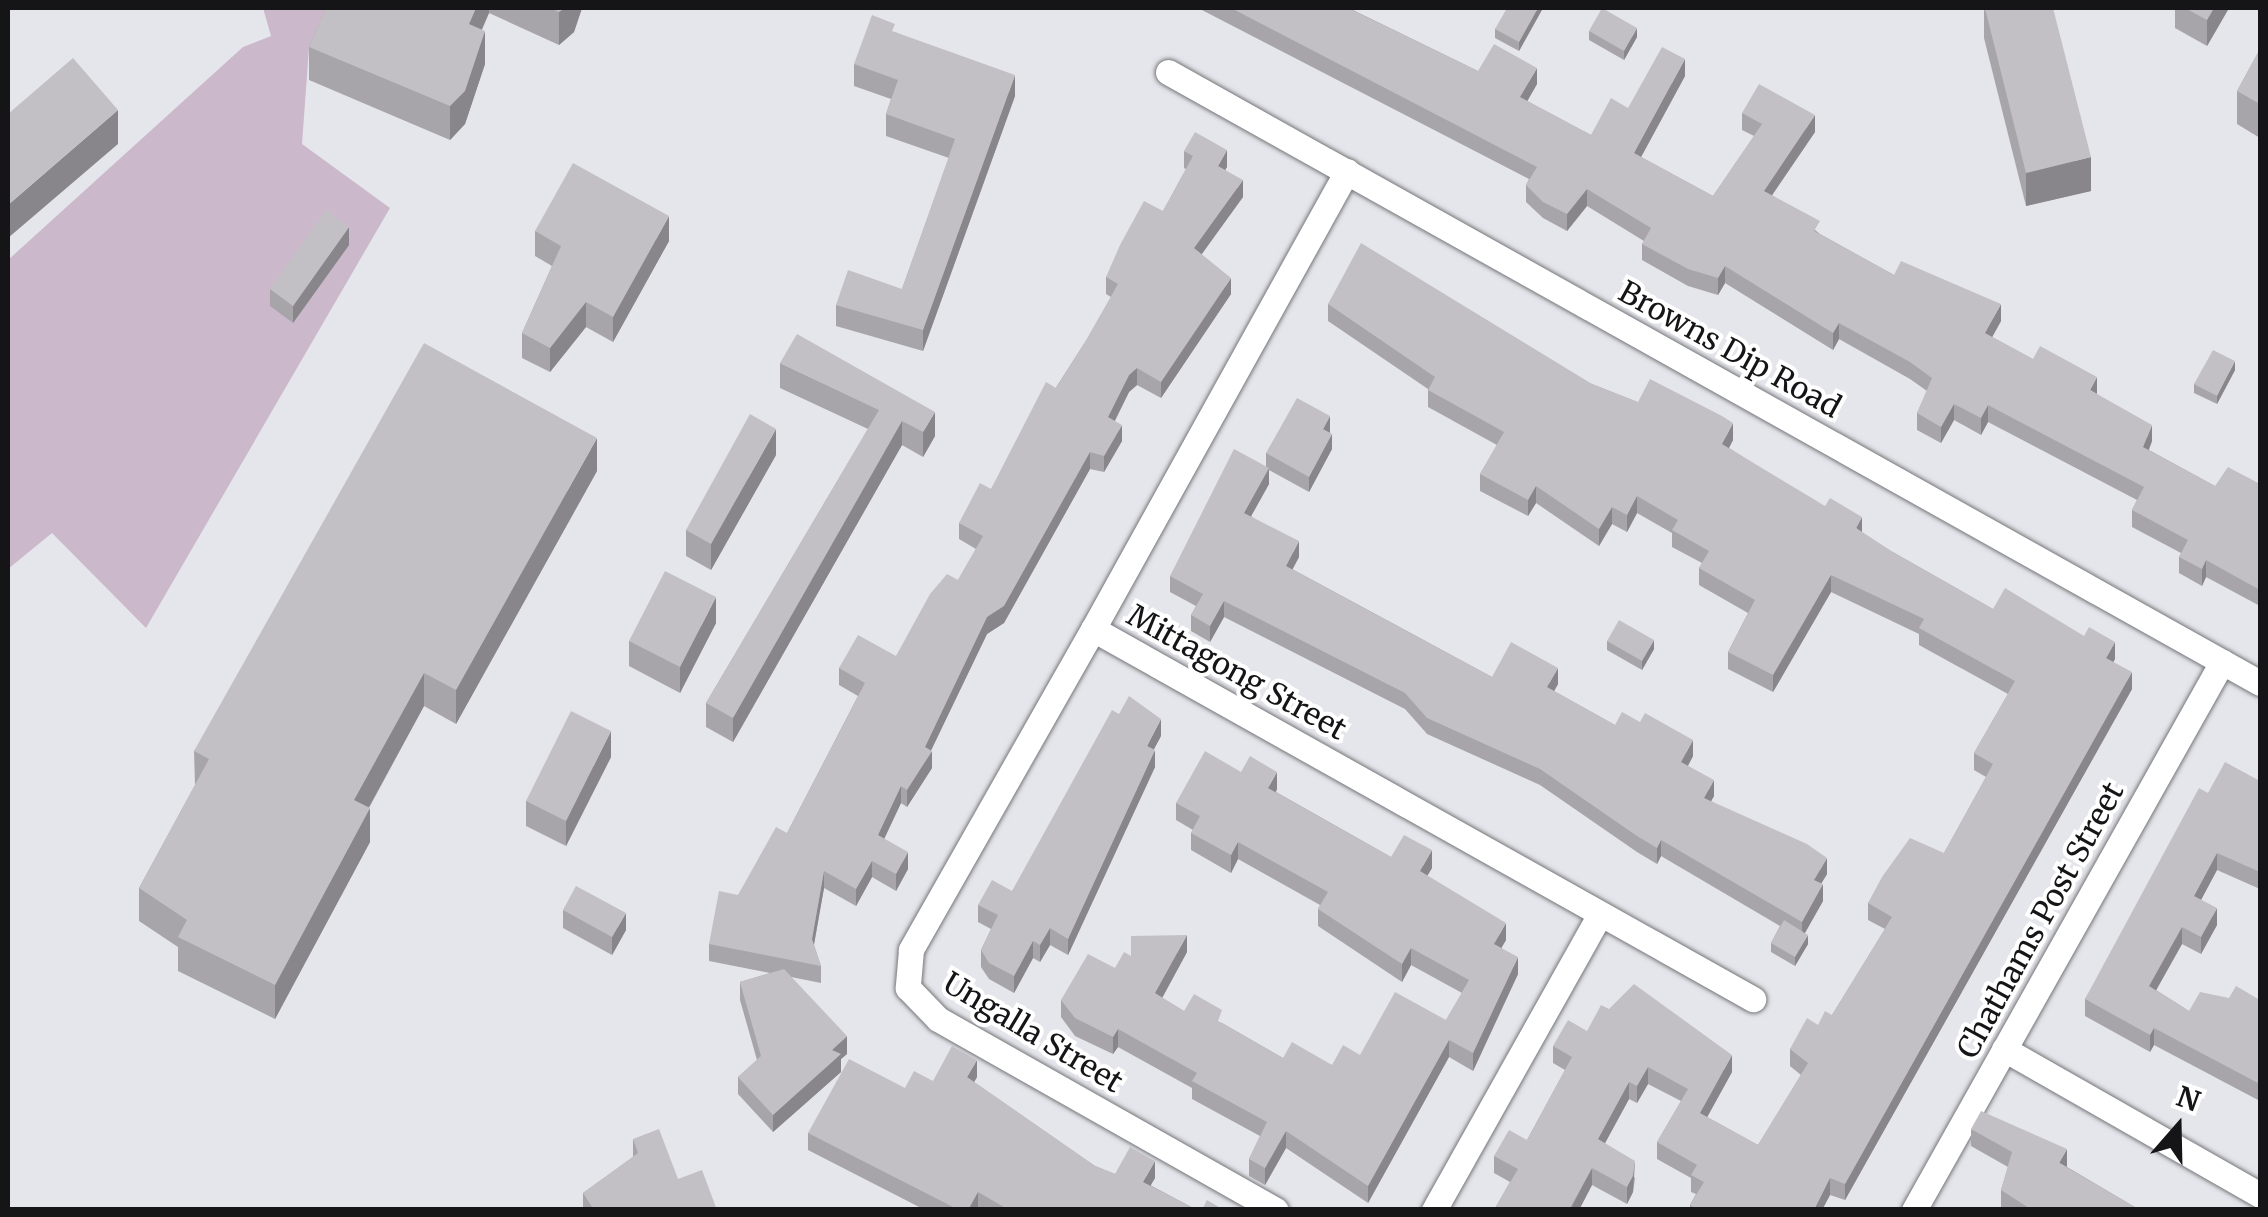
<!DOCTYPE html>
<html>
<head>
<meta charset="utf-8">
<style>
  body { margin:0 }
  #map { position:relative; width:2268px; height:1217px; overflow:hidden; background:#e5e6eb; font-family:Merriweather,serif }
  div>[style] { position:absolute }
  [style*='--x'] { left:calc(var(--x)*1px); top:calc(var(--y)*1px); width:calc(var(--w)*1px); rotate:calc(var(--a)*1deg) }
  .green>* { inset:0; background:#cbb9cb }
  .roads { filter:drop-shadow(0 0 2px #75767a) drop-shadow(0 0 2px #75767a) }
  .street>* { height:25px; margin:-12.5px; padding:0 12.5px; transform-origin:12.5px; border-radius:12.5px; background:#fff }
  .wall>* { inset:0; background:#a7a5a9 }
  .shaded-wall>* { inset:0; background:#88868a }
  .building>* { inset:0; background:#c2c0c5 }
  span { translate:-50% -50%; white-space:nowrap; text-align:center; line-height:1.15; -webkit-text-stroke:8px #fff; paint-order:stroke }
  .street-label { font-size:30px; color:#151517 }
  .frame { position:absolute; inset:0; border:10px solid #151517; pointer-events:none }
  .north { position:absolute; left:2128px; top:1077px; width:100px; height:100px; -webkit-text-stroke:8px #fff; paint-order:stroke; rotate:20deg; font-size:28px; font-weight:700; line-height:40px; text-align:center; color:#151517 }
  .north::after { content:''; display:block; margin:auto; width:35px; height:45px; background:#151517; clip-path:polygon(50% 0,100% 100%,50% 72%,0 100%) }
</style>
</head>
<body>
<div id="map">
  <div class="green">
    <i style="clip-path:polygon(263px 8px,339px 8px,309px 48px,302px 144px,390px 208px,146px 628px,52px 533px,8px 569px,8px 260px,243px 47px,271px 36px)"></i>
  </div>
  <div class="roads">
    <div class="street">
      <i style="--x:1168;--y:72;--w:1251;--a:29.23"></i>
      <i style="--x:1347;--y:171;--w:524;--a:119.01"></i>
      <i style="--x:1093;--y:629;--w:757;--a:29.28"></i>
      <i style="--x:1093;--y:629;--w:369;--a:119.6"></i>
      <i style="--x:911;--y:950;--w:38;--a:95"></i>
      <i style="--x:908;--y:988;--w:43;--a:45.9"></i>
      <i style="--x:938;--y:1019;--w:388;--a:29.5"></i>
      <i style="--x:2004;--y:1049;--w:295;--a:29.7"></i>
      <i style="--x:1434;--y:1210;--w:339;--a:-60.7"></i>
      <i style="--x:1914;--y:1210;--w:629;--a:-60.66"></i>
    </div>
  </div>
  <div class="wall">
    <i style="clip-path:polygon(326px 8px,582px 8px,574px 32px,559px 45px,489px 13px,482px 30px,485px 64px,465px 124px,450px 140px,309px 80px,309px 47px)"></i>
    <i style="clip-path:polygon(1198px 8px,1354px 8px,1353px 10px,1478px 71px,1537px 84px,1527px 101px,1591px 135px,1628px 108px,1685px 76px,1641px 157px,1713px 196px,1754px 136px,1742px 130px,1742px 113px,1815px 132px,1772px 195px,1820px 234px,1894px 275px,2001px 321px,1992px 337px,2097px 394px,2152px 441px,2149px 450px,2215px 486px,2260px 484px,2260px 606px,2206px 577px,2202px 586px,2179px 573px,2179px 557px,2181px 553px,2132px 527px,2132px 510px,2137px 500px,1988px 422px,1981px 435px,1954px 420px,1941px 443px,1917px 430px,1917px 413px,1927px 391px,1910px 379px,1839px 339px,1833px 350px,1725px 283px,1718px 295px,1688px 286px,1642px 260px,1642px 244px,1644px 241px,1587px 206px,1567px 231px,1543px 218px,1526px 202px,1526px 185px,1529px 179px)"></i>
    <i style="clip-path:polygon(1543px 8px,1519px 51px,1495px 38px,1495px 29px)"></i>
    <i style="clip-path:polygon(1984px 8px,2091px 191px,2026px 206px,1984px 38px)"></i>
    <i style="clip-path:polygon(2175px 8px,2229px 8px,2207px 46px,2175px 28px)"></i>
    <i style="clip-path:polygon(1589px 31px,1637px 37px,1624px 60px,1589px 40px)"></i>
    <i style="clip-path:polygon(895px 32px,1015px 96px,923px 351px,836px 326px,836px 305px,902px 289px,949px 158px,886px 136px,886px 114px,891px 99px,854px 86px,854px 64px)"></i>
    <i style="clip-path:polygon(2260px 49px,2260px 138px,2237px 124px,2237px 91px)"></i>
    <i style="clip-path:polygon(1184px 151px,1227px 167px,1225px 170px,1243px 197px,1201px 254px,1231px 294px,1161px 398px,1137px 385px,1129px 392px,1115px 421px,1122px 441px,1104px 472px,1090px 469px,1004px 623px,987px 634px,931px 750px,932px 768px,907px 807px,901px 803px,884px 839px,908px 869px,896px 891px,872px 877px,856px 906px,824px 888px,814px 945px,821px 966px,821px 983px,791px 977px,847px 1054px,841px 1059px,841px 1072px,773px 1132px,738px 1094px,738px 1077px,757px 1060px,740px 1000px,740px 982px,770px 973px,709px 961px,709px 944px,738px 895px,787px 833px,858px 696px,839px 685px,839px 668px,896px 656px,958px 580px,976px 549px,959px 539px,959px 523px,991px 489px,1087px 339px,1111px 297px,1106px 294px,1106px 277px,1163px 211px,1186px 169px,1184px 168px)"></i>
    <i style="clip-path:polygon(535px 231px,669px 241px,613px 342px,586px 327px,550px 372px,522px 358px,522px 333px,552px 266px,535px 256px)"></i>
    <i style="clip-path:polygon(349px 245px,293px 323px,270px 306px,270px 289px)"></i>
    <i style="clip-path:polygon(1328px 304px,1592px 384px,1733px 440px,1729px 448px,1891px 551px,1993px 609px,2115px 659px,2113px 662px,2132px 689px,1845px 1200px,1830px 1195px,1822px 1210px,1690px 1210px,1690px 1205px,1696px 1194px,1691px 1192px,1691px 1178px,1657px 1159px,1657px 1142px,1681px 1101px,1648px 1084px,1637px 1103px,1629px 1099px,1605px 1143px,1635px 1178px,1633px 1192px,1627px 1204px,1592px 1185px,1579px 1210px,1494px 1210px,1510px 1182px,1494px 1173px,1494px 1156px,1527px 1140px,1565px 1070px,1553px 1063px,1553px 1046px,1587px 1031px,1732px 1072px,1707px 1117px,1758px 1145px,1801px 1075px,1790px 1066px,1790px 1049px,1832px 1015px,1885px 929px,1868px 920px,1868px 903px,1944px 853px,1986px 777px,1974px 770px,1974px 753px,2008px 694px,1919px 645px,1919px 634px,1831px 592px,1773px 692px,1728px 669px,1728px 652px,1748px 613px,1699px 585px,1699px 568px,1702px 563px,1672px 547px,1672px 533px,1637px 513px,1627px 532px,1612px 524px,1599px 546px,1536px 503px,1528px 516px,1480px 491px,1480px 474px,1497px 445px,1428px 407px,1428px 389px,1328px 321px)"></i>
    <i style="clip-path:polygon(780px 363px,935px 436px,923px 457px,902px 445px,733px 742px,706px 727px,706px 703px,868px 429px,780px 388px)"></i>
    <i style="clip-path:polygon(2235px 370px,2217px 404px,2194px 393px,2194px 384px)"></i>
    <i style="clip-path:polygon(1330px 431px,1332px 449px,1309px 492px,1269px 470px,1269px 484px,1251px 516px,1299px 557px,1292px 569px,1492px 677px,1558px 684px,1554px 691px,1615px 725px,1693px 756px,1688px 766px,1714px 796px,1711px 801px,1827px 874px,1821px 883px,1823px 901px,1805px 933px,1808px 944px,1795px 966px,1771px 952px,1771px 943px,1780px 926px,1661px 856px,1657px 864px,1637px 852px,1540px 785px,1427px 734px,1405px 709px,1224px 617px,1210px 642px,1191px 631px,1191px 615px,1196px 606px,1170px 592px,1170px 576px,1266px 466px,1266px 453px)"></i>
    <i style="clip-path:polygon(776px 455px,711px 570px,686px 556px,686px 530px)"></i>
    <i style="clip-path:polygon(597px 471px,456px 724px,424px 706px,369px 808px,370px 842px,275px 1019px,178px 971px,178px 947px,139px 921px,139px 888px,195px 785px,194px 751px)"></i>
    <i style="clip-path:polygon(716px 623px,680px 693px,629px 666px,629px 641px)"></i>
    <i style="clip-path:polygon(1607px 641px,1654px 649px,1642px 670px,1607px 650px)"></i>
    <i style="clip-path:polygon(1161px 736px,1154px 749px,1155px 767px,1068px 955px,1050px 945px,1040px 962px,1033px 958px,1014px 993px,989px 979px,981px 967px,981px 950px,991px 929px,978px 922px,978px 905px,1012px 891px)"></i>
    <i style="clip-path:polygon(611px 757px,566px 846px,526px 826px,526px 801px)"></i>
    <i style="clip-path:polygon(1241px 772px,1277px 789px,1276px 792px,1391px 857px,1432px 868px,1427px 876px,1506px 940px,1501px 948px,1518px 974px,1473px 1071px,1449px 1057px,1368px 1203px,1286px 1148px,1265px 1185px,1249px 1176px,1249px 1159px,1260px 1136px,1192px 1099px,1192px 1088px,1118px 1047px,1113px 1054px,1075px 1036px,1061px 1017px,1061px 1000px,1115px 968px,1131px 956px,1187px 952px,1162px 998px,1184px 1011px,1222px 1023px,1283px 1058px,1332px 1065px,1360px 1055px,1446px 1020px,1462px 993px,1411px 965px,1402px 982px,1318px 926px,1318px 909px,1320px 905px,1238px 859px,1231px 873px,1191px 850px,1191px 833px,1193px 830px,1176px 820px,1176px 803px)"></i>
    <i style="clip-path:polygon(2260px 781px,2260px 889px,2217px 870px,2201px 900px,2217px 925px,2201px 954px,2182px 944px,2156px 990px,2189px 1011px,2229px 998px,2260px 1000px,2260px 1101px,2154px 1045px,2150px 1052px,2085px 1016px,2085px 999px,2208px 793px)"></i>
    <i style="clip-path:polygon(563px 910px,626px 930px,612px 955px,563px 928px)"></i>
    <i style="clip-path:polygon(977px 1077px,974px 1082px,1095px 1166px,1115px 1174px,1155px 1178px,1150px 1185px,1197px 1210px,925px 1210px,808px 1150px,808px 1133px,905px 1088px,933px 1081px)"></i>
    <i style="clip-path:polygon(1971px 1129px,2067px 1167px,2140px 1210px,2005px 1210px,2001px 1207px,2001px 1190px,2008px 1167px,1971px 1146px)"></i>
    <i style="clip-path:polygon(633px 1139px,678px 1179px,717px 1210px,583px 1210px,583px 1193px,633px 1157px)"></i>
  </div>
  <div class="shaded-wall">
    <i style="clip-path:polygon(476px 8px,489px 8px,489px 13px,469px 57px,469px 24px)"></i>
    <i style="clip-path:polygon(565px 8px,582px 8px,574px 32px,559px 45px,559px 12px)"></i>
    <i style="clip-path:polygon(1538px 8px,1543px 8px,1519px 51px,1519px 42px)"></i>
    <i style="clip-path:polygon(2214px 8px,2229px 8px,2207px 46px,2207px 20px)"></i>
    <i style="clip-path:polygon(1637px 28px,1637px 37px,1624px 60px,1624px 51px)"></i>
    <i style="clip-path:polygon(485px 31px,485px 64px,465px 124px,450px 140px,450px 106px)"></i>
    <i style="clip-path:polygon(1685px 59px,1685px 76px,1634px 170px,1634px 153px)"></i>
    <i style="clip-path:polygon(1537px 68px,1537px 84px,1520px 114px,1520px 97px)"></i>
    <i style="clip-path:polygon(1015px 75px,1015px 96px,923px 351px,923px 330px)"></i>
    <i style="clip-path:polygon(118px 110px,118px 144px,8px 238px,8px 205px)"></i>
    <i style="clip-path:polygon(1815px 115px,1815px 132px,1764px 207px,1764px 191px)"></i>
    <i style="clip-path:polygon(1227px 150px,1227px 167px,1218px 182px,1218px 166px)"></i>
    <i style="clip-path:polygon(2091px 157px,2091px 191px,2026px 206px,2026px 173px)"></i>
    <i style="clip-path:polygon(1243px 180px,1243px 197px,1194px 265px,1194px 248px)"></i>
    <i style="clip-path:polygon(1587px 189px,1587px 206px,1567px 231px,1567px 214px)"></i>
    <i style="clip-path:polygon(669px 216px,669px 241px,613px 342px,613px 317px)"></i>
    <i style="clip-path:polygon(349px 227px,349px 245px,293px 323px,293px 306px)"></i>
    <i style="clip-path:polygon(1725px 266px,1725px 283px,1718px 295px,1718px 278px)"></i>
    <i style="clip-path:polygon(1231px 278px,1231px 294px,1161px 398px,1161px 382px)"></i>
    <i style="clip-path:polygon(586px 302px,586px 327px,550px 372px,550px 348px)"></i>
    <i style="clip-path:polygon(2001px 304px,2001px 321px,1985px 350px,1985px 333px)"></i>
    <i style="clip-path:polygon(1839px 323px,1839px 339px,1833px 350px,1833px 333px)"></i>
    <i style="clip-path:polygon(2235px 361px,2235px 370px,2217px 404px,2217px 396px)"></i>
    <i style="clip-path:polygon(1137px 368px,1137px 385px,1129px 392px,1108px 434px,1108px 417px,1129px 375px)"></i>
    <i style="clip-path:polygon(2097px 377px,2097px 394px,2090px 390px)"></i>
    <i style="clip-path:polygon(1954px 404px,1954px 420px,1941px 443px,1941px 427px)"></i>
    <i style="clip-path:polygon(1988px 405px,1988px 422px,1981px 435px,1981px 418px)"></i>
    <i style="clip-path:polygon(935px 412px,935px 436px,923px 457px,923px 432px)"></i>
    <i style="clip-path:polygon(1330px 416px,1330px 431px,1323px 444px,1323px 429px)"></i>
    <i style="clip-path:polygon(902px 421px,902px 445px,733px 742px,733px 718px)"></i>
    <i style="clip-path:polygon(1733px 423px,1733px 440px,1722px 461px,1722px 444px)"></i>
    <i style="clip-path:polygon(1122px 425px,1122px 441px,1104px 472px,1104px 456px)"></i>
    <i style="clip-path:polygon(2152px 425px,2152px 441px,2143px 464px,2143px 447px)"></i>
    <i style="clip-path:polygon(776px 429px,776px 455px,711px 570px,711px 544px)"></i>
    <i style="clip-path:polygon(1332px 434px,1332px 449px,1309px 492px,1309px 477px)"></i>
    <i style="clip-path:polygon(597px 438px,597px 471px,456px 724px,456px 690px)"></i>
    <i style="clip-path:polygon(1090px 452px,1090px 469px,1004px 623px,987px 634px,926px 761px,932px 751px,932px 768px,907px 807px,907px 790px,925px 747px,987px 617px)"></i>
    <i style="clip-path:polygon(1269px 468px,1269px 484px,1244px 529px,1244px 513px)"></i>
    <i style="clip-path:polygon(1536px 486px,1536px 503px,1528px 516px,1528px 500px)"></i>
    <i style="clip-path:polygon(1637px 496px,1637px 513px,1627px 532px,1627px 515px)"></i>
    <i style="clip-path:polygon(1612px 507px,1612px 524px,1599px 546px,1599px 529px)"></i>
    <i style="clip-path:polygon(1862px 517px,1862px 533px,1856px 528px)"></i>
    <i style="clip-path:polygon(1299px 541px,1299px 557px,1286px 582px,1286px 566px)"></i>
    <i style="clip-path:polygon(2206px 560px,2206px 577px,2202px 586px,2202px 569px)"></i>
    <i style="clip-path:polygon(1831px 575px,1831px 592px,1773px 692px,1773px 675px)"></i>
    <i style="clip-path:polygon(716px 597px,716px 623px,680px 693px,680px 667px)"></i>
    <i style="clip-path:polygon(1224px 601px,1224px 617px,1210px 642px,1210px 626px)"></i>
    <i style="clip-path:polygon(1654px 640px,1654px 649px,1642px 670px,1642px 661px)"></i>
    <i style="clip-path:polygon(2115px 642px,2115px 659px,2106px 675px,2106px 658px)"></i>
    <i style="clip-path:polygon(1558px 668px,1558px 684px,1547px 704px,1547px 687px)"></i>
    <i style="clip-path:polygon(2132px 672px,2132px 689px,1845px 1200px,1845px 1184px)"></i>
    <i style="clip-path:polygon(424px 673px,424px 706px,354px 834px,354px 800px)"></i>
    <i style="clip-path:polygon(1161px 719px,1161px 736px,1147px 762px,1147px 746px)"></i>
    <i style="clip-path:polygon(611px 731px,611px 757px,566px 846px,566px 821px)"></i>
    <i style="clip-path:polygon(1693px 740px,1693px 756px,1681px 778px,1681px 762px)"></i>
    <i style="clip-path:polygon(1155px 750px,1155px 767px,1068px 955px,1068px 939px)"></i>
    <i style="clip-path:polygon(1277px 772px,1277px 789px,1268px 806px,1268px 788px)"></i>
    <i style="clip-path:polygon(1714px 780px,1714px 796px,1704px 814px,1704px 798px)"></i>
    <i style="clip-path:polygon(901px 786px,901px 803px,878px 852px,878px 835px)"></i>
    <i style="clip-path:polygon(370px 808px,370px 842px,275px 1019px,275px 985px)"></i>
    <i style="clip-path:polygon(1661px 840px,1661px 856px,1657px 864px,1657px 848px)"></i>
    <i style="clip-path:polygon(1238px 842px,1238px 859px,1231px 873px,1231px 855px)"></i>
    <i style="clip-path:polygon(1432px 850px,1432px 868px,1420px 888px,1420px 871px)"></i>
    <i style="clip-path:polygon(908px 852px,908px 869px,896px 891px,896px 874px)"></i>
    <i style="clip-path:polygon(2217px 853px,2217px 870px,2194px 913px,2194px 896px)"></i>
    <i style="clip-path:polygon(1827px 858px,1827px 874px,1814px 896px,1814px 880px)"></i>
    <i style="clip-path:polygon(872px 861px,872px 877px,856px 906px,856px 889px)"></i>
    <i style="clip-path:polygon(824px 871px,824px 888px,812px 955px,812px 939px)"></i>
    <i style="clip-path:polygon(1823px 884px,1823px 901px,1802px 938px,1802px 922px)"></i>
    <i style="clip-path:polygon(2217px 908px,2217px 925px,2201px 954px,2201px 937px)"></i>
    <i style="clip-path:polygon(626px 913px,626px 930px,612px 955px,612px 937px)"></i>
    <i style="clip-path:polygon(1506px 923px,1506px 940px,1494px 961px,1494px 944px)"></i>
    <i style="clip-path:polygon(2182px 927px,2182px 944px,2149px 1003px,2149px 986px)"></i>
    <i style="clip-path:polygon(1050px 928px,1050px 945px,1040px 962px,1040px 945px)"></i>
    <i style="clip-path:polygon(1187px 935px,1187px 952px,1155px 1011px,1155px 993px)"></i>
    <i style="clip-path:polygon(1808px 935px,1808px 944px,1795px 966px,1795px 957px)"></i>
    <i style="clip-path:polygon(1033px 941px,1033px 958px,1014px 993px,1014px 976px)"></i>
    <i style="clip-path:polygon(1411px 948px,1411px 965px,1402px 982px,1402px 964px)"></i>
    <i style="clip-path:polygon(1518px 957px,1518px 974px,1473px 1071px,1473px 1053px)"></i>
    <i style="clip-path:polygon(2154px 1028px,2154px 1045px,2150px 1052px,2150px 1035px)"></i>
    <i style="clip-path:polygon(1118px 1029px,1118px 1047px,1113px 1054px,1113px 1037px)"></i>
    <i style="clip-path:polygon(847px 1036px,847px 1054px,841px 1059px,841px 1072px,773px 1132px,773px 1115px,832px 1050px)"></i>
    <i style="clip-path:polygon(1449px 1040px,1449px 1057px,1368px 1203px,1368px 1186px)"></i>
    <i style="clip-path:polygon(1732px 1055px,1732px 1072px,1700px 1130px,1700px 1113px)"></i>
    <i style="clip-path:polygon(977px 1060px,977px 1077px,967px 1094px,967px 1077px)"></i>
    <i style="clip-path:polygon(1648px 1067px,1648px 1084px,1637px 1103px,1637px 1086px)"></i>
    <i style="clip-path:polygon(1629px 1082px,1629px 1099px,1598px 1156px,1598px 1139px)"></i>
    <i style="clip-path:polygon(1286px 1131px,1286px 1148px,1265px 1185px,1265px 1168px)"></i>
    <i style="clip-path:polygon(2067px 1149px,2067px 1167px,2059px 1163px)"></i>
    <i style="clip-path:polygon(1155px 1161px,1155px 1178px,1143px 1199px,1143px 1182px)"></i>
    <i style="clip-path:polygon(1635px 1161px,1633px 1192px,1627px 1204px,1627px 1187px)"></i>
    <i style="clip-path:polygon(1592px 1168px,1592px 1185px,1579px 1210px,1570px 1210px)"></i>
    <i style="clip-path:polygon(1830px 1178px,1830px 1195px,1822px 1210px,1814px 1210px)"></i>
    <i style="clip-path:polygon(978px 1192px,978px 1209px,968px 1210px)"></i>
  </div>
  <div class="building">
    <i style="clip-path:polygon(326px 8px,476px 8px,469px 24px,485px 31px,465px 91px,450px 106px,309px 47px)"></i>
    <i style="clip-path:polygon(549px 8px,565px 8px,559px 12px)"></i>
    <i style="clip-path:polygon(1231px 8px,1348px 8px,1478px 71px,1494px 44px,1537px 68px,1520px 97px,1591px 135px,1611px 98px,1628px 108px,1662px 47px,1685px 59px,1634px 153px,1713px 196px,1762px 124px,1742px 113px,1759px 84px,1815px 115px,1764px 191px,1820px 221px,1814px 231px,1894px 275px,1901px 261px,2001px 304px,1985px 333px,2033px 359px,2040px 346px,2097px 377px,2090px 390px,2152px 425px,2143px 447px,2215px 486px,2228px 467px,2260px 484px,2259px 498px,2260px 498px,2260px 590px,2206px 560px,2202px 569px,2179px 557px,2188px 540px,2132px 510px,2144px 487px,1988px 405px,1981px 418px,1954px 404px,1941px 427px,1917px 413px,1932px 378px,1910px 362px,1839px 323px,1833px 333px,1725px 266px,1718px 278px,1688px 269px,1642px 244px,1651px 228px,1587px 189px,1567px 214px,1543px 202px,1526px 185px,1537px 167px)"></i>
    <i style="clip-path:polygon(1507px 8px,1538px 8px,1519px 42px,1495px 29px)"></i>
    <i style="clip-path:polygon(1602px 8px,1637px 28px,1624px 51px,1589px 31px)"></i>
    <i style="clip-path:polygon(1985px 8px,2053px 8px,2091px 157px,2026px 173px)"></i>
    <i style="clip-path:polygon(2185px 8px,2214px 8px,2207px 20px)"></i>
    <i style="clip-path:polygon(872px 15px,895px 24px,892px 31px,1015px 75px,923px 330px,836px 305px,848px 270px,902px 289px,955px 139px,886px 114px,898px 80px,854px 64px)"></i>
    <i style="clip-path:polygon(2260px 49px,2260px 104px,2237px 91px)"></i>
    <i style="clip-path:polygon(73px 58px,118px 110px,8px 205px,8px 114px)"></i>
    <i style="clip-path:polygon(1195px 132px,1227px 150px,1218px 166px,1243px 180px,1194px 248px,1231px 278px,1161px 382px,1137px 368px,1129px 375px,1108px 417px,1122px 425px,1104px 456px,1090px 452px,1004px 606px,987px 617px,925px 747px,932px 751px,907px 790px,901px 786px,878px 835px,908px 852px,896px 874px,872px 861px,856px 889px,824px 871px,812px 939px,821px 966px,709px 944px,719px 891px,738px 895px,776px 827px,787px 833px,865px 683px,839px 668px,858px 635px,896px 656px,930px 594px,947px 574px,958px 580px,983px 536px,959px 523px,980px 483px,991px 489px,1046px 382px,1056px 388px,1087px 339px,1118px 284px,1106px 277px,1120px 245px,1144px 201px,1163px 211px,1193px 156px,1184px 151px)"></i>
    <i style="clip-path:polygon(573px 163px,669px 216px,613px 317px,586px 302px,550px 348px,522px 333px,561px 246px,535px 231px)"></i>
    <i style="clip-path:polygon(326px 210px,349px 227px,293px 306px,270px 289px)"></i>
    <i style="clip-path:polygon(1361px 243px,1592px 384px,1638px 402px,1650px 379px,1722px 416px,1733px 423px,1722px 444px,1825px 506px,1830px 498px,1862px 517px,1856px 528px,1891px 551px,1993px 609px,2005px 588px,2084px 636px,2089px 627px,2115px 642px,2106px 658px,2132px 672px,1845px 1184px,1830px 1178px,1814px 1210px,1698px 1210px,1690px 1205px,1704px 1182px,1691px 1175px,1697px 1165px,1657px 1142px,1688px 1089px,1648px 1067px,1637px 1086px,1629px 1082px,1598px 1139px,1635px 1161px,1633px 1176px,1627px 1187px,1592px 1168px,1570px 1208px,1574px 1210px,1494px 1210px,1518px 1169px,1494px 1156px,1509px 1130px,1527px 1140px,1572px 1057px,1553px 1046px,1568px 1020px,1587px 1031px,1601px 1005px,1609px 1009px,1634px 984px,1732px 1055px,1700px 1113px,1758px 1145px,1808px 1063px,1790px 1049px,1807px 1018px,1818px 1025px,1825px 1011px,1832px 1015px,1892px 917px,1868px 903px,1882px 877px,1910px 838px,1944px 853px,1993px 764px,1974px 753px,2015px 681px,1919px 628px,1924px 619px,1831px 575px,1773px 675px,1728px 652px,1755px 600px,1699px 568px,1709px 551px,1672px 530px,1678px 520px,1637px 496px,1627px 515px,1612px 507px,1599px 529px,1536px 486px,1528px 500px,1480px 474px,1504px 432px,1428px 390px,1435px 377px,1328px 304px)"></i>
    <i style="clip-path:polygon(797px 334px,935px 412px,923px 432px,902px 421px,733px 718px,706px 703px,879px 410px,780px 363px)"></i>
    <i style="clip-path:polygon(424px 343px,597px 438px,456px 690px,424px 673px,354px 800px,370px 808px,275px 985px,178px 937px,187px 920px,139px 888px,209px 759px,194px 751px)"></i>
    <i style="clip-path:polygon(2213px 350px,2235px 361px,2217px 396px,2194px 384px)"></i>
    <i style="clip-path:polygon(1297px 398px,1330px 416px,1323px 429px,1332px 434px,1309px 477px,1266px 453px)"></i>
    <i style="clip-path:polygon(750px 414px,776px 429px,711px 544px,686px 530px)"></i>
    <i style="clip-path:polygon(1234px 449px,1269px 468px,1244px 513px,1299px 541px,1286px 566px,1492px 677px,1511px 642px,1558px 668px,1547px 687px,1615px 725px,1622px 712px,1640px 722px,1645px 713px,1693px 740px,1681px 762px,1714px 780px,1704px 798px,1807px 844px,1827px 858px,1814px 880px,1823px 884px,1802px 922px,1661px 840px,1657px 848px,1637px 836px,1540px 769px,1427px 718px,1405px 693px,1224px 601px,1210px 626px,1191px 615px,1203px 594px,1170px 576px)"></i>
    <i style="clip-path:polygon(665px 571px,716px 597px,680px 667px,629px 641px)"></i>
    <i style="clip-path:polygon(1619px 620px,1654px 640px,1642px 661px,1607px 641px)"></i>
    <i style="clip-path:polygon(1129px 696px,1161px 719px,1147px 746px,1155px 750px,1068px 939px,1050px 928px,1040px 945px,1033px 941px,1014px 976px,989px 963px,981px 950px,998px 915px,978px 905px,992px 880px,1012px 891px,1112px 710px,1119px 714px)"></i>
    <i style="clip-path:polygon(571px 711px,611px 731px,566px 821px,526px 801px)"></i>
    <i style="clip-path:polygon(1205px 751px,1241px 772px,1250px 756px,1277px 772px,1268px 788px,1391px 857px,1404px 835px,1432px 850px,1420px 871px,1506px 923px,1494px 944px,1518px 957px,1473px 1053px,1449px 1040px,1368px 1186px,1286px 1131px,1265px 1168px,1249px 1159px,1267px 1122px,1192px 1081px,1197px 1073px,1118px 1029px,1113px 1037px,1075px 1018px,1061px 1000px,1088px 954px,1115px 968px,1124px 952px,1131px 956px,1131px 936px,1187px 935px,1155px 993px,1184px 1011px,1194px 994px,1222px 1010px,1218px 1021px,1283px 1058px,1292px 1042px,1332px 1065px,1343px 1045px,1360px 1055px,1395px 992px,1446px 1020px,1469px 980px,1411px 948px,1402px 964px,1318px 909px,1328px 892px,1238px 842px,1231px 855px,1191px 833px,1200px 816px,1176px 803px)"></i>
    <i style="clip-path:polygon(2225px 762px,2260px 781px,2260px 872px,2217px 853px,2194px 896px,2217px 908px,2201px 937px,2182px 927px,2149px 986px,2189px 1011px,2200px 992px,2229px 998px,2236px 986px,2260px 1000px,2260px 1084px,2154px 1028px,2150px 1035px,2085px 999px,2199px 788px,2208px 793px)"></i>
    <i style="clip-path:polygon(576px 886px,626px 913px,612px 937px,563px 910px)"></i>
    <i style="clip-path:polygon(1784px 920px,1808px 935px,1795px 957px,1771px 943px)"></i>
    <i style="clip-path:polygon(784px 969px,847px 1036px,832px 1050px,841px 1054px,773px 1115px,738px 1077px,761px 1056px,740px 982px)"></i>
    <i style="clip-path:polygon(952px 1046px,977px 1060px,967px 1077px,1095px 1166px,1115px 1174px,1130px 1147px,1155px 1161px,1143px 1182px,1197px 1210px,1009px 1210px,978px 1192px,968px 1210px,959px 1210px,808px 1133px,849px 1059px,905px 1088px,914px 1071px,933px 1081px)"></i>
    <i style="clip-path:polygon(1981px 1111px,2067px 1149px,2059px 1163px,2140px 1210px,2032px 1210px,2001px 1190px,2012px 1152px,1971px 1129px)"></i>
    <i style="clip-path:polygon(659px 1129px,678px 1179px,702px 1170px,717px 1210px,594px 1210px,583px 1193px,638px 1153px,633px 1139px)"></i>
    <i style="clip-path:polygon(1207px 1200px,1224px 1210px,1202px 1210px)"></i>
  </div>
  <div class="street-label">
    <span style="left:1730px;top:349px;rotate:29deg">Browns Dip Road</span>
    <span style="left:1237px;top:672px;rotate:29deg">Mittagong Street</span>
    <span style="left:2040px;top:920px;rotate:-61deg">Chathams Post Street</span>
    <span style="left:1033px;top:1032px;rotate:31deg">Ungalla Street</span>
  </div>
  <div class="frame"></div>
  <div class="north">N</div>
</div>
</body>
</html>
